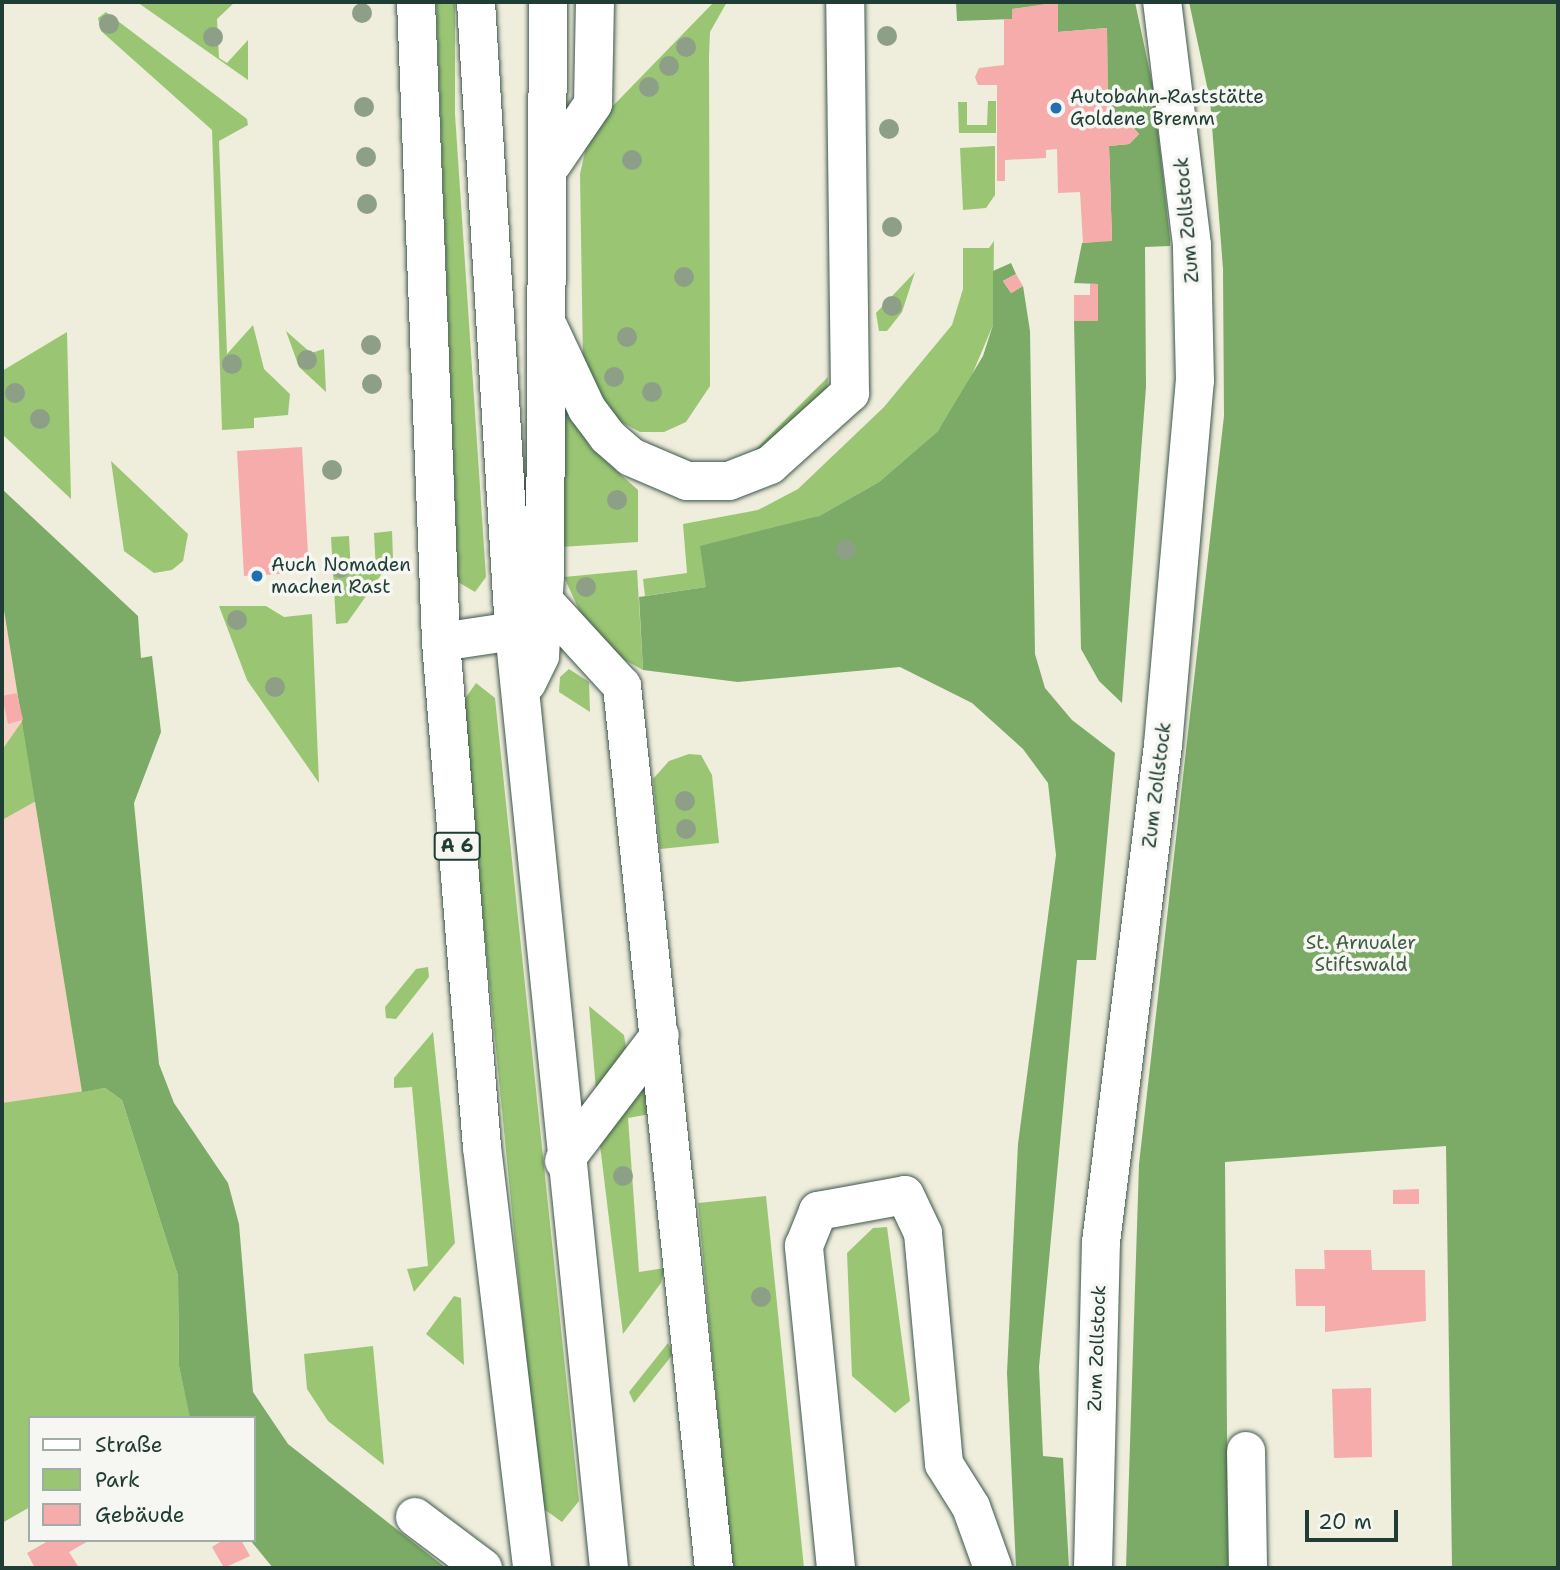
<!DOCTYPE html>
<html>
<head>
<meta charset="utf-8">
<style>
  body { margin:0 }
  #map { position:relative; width:1560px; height:1570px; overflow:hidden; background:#efeddb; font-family:"Shantell Sans",sans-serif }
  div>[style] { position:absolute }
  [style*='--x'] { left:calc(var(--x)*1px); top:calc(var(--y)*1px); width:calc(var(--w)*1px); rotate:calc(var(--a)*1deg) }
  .built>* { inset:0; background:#f6d2c4 }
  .green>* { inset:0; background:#9ac674 }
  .forest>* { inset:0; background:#7bab66 }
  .building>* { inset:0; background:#f5acab }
  .roads { filter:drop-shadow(0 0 2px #3e574d) drop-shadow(0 0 2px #3e574d) }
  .minor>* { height:38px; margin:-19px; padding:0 19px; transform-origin:19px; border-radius:19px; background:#fff }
  .highway>* { height:38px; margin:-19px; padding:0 19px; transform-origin:19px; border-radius:19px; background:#fff }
  .trees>* { width:20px; height:20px; margin:-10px; border-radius:50%; background:#8e9f88 }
  .dots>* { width:19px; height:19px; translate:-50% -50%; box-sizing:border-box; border:4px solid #f6f6f2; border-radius:50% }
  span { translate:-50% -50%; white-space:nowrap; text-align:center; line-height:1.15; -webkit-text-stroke:7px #f6f6f2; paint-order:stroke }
  .shield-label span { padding:2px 5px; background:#f6f6f2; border:2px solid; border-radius:5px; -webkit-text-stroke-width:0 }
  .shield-label { font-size:18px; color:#1f3d34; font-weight:700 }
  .poi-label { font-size:19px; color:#1f3d34 }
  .left { translate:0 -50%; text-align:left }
  .street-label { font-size:19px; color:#1f3d34 }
  .park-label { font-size:19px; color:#3e5f44 }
  .frame { position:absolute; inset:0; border:4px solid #1f3d34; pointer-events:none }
  .legend { position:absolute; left:28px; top:1416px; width:228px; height:126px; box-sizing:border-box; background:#f6f6f2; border:2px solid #a0aca6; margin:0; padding:9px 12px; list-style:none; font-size:21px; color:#1f3d34 }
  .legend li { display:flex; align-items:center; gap:14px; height:35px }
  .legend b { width:35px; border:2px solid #a0aca6 }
  .scale { position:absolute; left:1305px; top:1510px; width:93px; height:32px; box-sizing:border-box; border:4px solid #1f3d34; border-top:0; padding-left:9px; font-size:21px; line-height:24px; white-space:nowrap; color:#1f3d34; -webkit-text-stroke:5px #f6f6f2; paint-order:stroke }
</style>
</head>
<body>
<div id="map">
  <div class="built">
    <i style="clip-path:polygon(2px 598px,82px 1092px,2px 1103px)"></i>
  </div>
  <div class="green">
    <i style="clip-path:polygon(137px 2px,235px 2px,217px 19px,219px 58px,227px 63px,248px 40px,248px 80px)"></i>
    <i style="clip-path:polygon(436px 2px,455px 2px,455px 114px,486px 577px,475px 592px,458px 582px)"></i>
    <i style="clip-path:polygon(714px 2px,727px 2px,710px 32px,709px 56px,710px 386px,686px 422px,664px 432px,640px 432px,606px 414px,583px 362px,580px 174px,587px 143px,606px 113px)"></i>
    <i style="clip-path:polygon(106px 12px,247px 119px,248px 125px,219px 141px,227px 354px,253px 325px,264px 369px,290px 394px,288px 415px,254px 418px,254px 428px,222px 430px,212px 130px,101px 31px,98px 18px)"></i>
    <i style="clip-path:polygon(988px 101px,996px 101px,996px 133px,959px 133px,958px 102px,967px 102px,967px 125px,987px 125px)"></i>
    <i style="clip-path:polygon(995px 146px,995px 195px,986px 208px,963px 210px,960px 148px)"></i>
    <i style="clip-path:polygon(994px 241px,993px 325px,963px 396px,938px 431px,879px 482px,819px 516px,764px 534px,706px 587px,645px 596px,643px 579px,687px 573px,683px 524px,758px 510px,798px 489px,884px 407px,952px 325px,963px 289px,963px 248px,989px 248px)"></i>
    <i style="clip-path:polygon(915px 272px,902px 312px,887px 331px,879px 331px,876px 313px)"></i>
    <i style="clip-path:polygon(286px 331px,311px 353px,324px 349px,326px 392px,299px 367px)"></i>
    <i style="clip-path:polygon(67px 332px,71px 499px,2px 434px,2px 371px)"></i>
    <i style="clip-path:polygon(828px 377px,827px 393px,786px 437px,751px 454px)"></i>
    <i style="clip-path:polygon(564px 396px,590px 447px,638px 490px,638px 542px,561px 547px)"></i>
    <i style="clip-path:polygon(111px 461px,188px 534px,183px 561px,172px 570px,154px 573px,124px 551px)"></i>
    <i style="clip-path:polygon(392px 531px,393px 558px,347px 623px,336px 624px,331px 537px,349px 536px,351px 574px,376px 571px,374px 533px)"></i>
    <i style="clip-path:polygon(637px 570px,643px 670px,619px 657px,580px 612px,564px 577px)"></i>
    <i style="clip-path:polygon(219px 606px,266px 606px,284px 617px,312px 614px,319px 783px,247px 680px)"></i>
    <i style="clip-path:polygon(569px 669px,589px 682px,590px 712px,559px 692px,560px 677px)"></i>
    <i style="clip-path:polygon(476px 683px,495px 698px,579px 1501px,562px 1522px,541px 1507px,462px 703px)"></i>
    <i style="clip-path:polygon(23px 720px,36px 801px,2px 820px,2px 750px)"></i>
    <i style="clip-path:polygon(689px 754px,701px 755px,712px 775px,719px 843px,660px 849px,653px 779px,669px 761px)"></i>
    <i style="clip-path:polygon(428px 967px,429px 977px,396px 1019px,386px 1018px,385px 1007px,416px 969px)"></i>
    <i style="clip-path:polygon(589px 1006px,624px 1035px,626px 1048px,596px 1090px)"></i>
    <i style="clip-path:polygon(433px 1032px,455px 1243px,414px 1292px,407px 1269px,428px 1266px,412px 1087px,394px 1088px,394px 1078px)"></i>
    <i style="clip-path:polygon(646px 1079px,650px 1114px,628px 1118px,639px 1272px,665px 1268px,661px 1283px,623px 1334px,599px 1137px)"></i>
    <i style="clip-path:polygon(105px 1088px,122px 1100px,178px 1276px,179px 1366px,190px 1416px,30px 1418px,30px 1507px,2px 1523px,2px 1103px)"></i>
    <i style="clip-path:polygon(766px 1196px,804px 1568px,732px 1568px,698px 1203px)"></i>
    <i style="clip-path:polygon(887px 1227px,910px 1401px,895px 1413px,852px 1376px,847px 1253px,873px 1228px)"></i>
    <i style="clip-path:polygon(454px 1296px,461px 1298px,464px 1365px,426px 1334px)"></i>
    <i style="clip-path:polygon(668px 1343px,673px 1354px,634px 1403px,629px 1392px)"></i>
    <i style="clip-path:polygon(373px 1346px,384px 1465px,328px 1421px,307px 1389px,304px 1354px)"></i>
  </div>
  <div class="forest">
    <i style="clip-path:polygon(956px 2px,1044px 2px,1044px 5px,1012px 9px,1012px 19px,957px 21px)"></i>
    <i style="clip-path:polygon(1058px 2px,1135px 2px,1153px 87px,1170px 239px,1170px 246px,1145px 247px,1146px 387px,1122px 703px,1099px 681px,1081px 649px,1074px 321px,1097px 321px,1098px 284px,1074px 283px,1082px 243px,1112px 240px,1109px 146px,1129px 144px,1139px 134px,1129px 123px,1108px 125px,1107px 28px,1058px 32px)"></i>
    <i style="clip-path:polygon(1189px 2px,1558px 2px,1558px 1568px,1452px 1568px,1446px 1146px,1225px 1162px,1228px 1568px,1126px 1568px,1139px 1164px,1224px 416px,1223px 269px,1210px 100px)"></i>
    <i style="clip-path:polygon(1011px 263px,1016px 274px,1003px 281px,1011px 293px,1023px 286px,1030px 331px,1035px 654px,1045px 688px,1072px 720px,1115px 753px,1096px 960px,1077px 960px,1039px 1367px,1043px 1456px,1063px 1458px,1069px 1568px,1016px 1568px,1007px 1373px,1018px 1144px,1056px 855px,1048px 783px,1023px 749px,972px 703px,900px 667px,738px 682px,643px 670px,639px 597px,706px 587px,700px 546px,819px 516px,879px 482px,938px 431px,983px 356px,993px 325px,993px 271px)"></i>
    <i style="clip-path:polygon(2px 489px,138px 616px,141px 658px,152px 656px,161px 732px,134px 803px,159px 1064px,174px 1103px,228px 1183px,239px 1224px,253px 1392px,288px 1444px,446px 1568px,273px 1568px,250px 1540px,254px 1418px,190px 1418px,179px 1366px,178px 1276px,122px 1100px,105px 1088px,82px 1092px,2px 598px)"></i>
  </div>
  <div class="building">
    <i style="clip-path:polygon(1058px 2px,1058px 32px,1107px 28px,1108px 125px,1129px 123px,1139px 134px,1129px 144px,1109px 146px,1112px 241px,1083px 243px,1080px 192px,1058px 193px,1057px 149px,1046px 150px,1046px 158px,1005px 160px,1005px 181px,997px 181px,997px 85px,978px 85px,975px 77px,979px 68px,1004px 65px,1004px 19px,1012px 19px,1012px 9px)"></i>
    <i style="clip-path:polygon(1016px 274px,1023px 286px,1011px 293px,1003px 281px)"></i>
    <i style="clip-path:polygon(1090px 284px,1098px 284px,1098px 321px,1074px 321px,1074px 295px,1090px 295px)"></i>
    <i style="clip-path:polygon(302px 447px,309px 572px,244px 576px,237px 451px)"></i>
    <i style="clip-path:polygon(17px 693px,23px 720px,8px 724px,2px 696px)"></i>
    <i style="clip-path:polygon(1419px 1189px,1419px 1204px,1393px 1204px,1393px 1190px)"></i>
    <i style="clip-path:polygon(1324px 1250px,1371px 1250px,1372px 1270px,1425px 1270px,1426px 1321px,1325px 1332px,1325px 1306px,1296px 1306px,1295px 1269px,1325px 1269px)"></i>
    <i style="clip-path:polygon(1371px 1388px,1372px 1457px,1334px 1458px,1332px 1389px)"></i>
    <i style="clip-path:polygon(50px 1540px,90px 1540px,69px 1552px,79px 1568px,35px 1568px,27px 1553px)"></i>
    <i style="clip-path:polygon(223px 1540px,241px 1540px,250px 1556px,224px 1568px,212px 1547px)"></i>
  </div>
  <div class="roads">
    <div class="minor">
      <i style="--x:552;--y:164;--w:73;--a:-55.7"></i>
      <i style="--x:593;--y:104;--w:102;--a:-88.9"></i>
      <i style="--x:549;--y:328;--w:89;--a:64.9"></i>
      <i style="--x:587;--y:409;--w:35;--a:53"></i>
      <i style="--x:608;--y:437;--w:30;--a:41"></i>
      <i style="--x:631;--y:457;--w:61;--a:23.2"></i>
      <i style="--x:687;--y:481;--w:42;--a:0"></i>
      <i style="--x:729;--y:481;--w:44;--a:-21.3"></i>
      <i style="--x:770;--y:465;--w:108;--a:-42"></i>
      <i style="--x:850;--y:393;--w:391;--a:-90.7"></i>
      <i style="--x:544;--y:601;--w:115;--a:47.5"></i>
      <i style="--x:622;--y:686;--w:887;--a:84.05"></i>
      <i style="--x:441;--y:642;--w:74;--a:-8.6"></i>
      <i style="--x:564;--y:1161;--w:158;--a:-52.7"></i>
      <i style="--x:1246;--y:1451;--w:117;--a:89"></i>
      <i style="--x:415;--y:1517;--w:85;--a:36.9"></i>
      <i style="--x:836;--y:1568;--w:324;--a:-95.7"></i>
      <i style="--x:804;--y:1246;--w:38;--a:-68"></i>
      <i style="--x:818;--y:1211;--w:88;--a:-10.4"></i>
      <i style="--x:905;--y:1195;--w:42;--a:64.7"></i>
      <i style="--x:923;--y:1233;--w:232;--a:84.8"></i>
      <i style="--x:944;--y:1464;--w:51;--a:57.9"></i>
      <i style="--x:971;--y:1507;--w:65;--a:70.2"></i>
      <i style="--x:1093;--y:1568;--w:326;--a:-88.6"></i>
      <i style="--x:1101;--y:1242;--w:501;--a:-82.89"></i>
      <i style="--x:1163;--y:745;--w:365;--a:-85"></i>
      <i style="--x:1195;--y:381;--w:136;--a:-91.3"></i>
      <i style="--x:1192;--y:245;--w:245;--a:-97"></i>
    </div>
    <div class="highway">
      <i style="--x:416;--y:2;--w:640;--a:87.76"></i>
      <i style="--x:441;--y:642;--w:507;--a:85.36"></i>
      <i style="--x:482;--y:1147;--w:424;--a:83.2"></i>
      <i style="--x:476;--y:2;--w:630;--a:86.54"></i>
      <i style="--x:514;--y:631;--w:942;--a:84.21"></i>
      <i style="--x:527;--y:683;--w:30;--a:-64"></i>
      <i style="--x:540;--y:656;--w:80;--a:-86.4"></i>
      <i style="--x:545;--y:576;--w:574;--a:-89.7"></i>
    </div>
  </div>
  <div class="trees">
    <i style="left:362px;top:13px"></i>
    <i style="left:109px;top:24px"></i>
    <i style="left:887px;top:36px"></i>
    <i style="left:213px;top:37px"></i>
    <i style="left:686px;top:47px"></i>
    <i style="left:669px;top:66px"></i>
    <i style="left:649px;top:87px"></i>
    <i style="left:364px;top:107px"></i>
    <i style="left:889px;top:129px"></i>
    <i style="left:366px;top:157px"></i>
    <i style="left:632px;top:160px"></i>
    <i style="left:367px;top:204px"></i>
    <i style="left:892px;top:227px"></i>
    <i style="left:684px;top:277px"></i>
    <i style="left:892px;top:306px"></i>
    <i style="left:627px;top:337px"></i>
    <i style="left:371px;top:345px"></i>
    <i style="left:307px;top:360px"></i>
    <i style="left:232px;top:364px"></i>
    <i style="left:614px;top:377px"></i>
    <i style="left:372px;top:384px"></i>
    <i style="left:652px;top:392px"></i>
    <i style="left:15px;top:393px"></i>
    <i style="left:40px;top:419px"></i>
    <i style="left:332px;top:470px"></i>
    <i style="left:617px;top:500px"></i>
    <i style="left:846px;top:550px"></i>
    <i style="left:340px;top:568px"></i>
    <i style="left:586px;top:587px"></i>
    <i style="left:237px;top:620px"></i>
    <i style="left:275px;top:687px"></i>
    <i style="left:685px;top:801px"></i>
    <i style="left:686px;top:829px"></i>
    <i style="left:623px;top:1176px"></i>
    <i style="left:761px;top:1297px"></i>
  </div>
  <div class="dots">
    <i style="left:1056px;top:108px;background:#1f6fb2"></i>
    <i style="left:257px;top:576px;background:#1f6fb2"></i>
  </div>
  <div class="shield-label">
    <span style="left:457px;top:846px">A 6</span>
  </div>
  <div class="poi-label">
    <span class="left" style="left:1070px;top:108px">Autobahn-Raststätte<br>Goldene Bremm</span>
    <span class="left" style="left:271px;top:576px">Auch Nomaden<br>machen Rast</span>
  </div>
  <div class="street-label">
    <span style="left:1187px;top:220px;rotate:-95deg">Zum Zollstock</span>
    <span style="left:1157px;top:785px;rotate:-83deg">Zum Zollstock</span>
    <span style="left:1097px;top:1348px;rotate:-88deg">Zum Zollstock</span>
  </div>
  <div class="park-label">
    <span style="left:1361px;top:954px">St. Arnualer<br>Stiftswald</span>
  </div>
  <div class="frame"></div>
  <ul class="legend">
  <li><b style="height:9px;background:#fff"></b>Straße</li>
  <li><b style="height:19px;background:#9ac674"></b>Park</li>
  <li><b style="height:19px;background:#f5acab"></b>Gebäude</li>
  </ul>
  <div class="scale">20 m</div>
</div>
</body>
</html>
